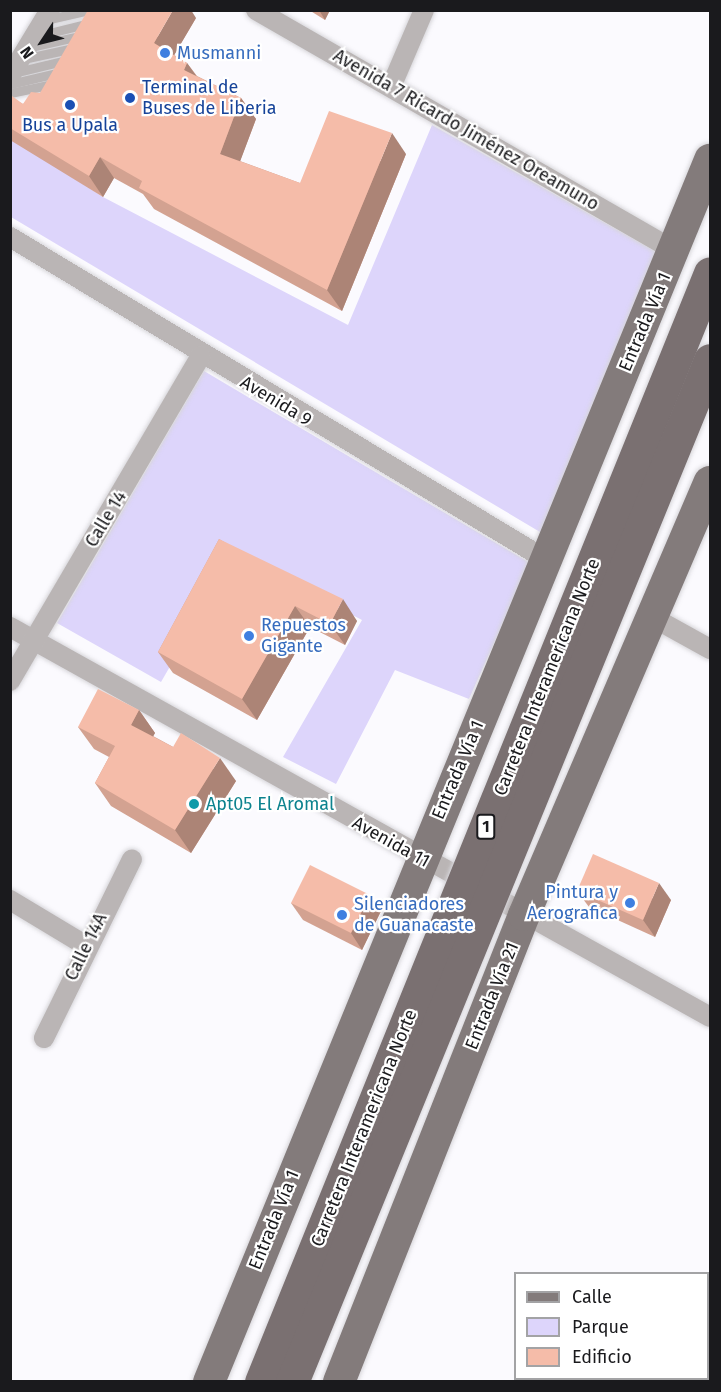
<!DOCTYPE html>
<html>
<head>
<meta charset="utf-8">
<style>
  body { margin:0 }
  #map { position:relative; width:721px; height:1392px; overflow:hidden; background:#fbfafe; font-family:"Fira Sans",sans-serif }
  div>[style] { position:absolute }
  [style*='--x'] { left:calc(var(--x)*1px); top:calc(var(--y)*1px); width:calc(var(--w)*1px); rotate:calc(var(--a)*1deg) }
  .green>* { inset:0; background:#ddd5fb }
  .roads { filter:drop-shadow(0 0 2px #d7d6da) drop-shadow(0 0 2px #d7d6da) }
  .service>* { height:9px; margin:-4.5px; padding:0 4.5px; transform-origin:4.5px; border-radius:4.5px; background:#bab5b5 }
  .minor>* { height:20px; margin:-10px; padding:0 10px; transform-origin:10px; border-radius:10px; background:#bab5b5 }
  .primary>* { height:32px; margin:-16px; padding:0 16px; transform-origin:16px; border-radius:16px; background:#837b7b }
  .bridges { filter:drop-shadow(0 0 2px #d7d6da) drop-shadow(0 0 2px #d7d6da) }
  .trunk-bridge>* { height:33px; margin:-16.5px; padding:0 16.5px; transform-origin:16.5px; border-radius:16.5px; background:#7a7071 }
  .wall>* { inset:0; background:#d3a291 }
  .shaded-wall>* { inset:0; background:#ac8476 }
  .building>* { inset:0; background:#f5bca9 }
  .dots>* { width:16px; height:16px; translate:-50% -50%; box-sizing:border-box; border:3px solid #fff; border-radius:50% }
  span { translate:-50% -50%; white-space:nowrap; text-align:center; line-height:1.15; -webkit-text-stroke:4.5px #fff; paint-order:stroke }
  .shield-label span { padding:2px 4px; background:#fff; border:2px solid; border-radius:4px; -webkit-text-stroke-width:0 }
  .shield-label { font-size:16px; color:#1a1a1d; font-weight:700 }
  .shop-label { font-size:18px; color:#366cbe }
  .left { translate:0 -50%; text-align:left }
  .right { translate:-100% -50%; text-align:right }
  .transit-label { font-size:18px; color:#164399 }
  .street-label { font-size:18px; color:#1a1a1d }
  .culture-label { font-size:18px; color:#0d838f }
  .frame { position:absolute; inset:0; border:12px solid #1a1a1d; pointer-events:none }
  .legend { position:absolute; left:514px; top:1272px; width:195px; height:108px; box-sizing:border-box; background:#fff; border:2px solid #a3a3a5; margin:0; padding:8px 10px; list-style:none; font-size:18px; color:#1a1a1d }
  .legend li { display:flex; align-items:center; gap:12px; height:30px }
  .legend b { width:30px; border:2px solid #a3a3a5 }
  .north { position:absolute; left:12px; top:12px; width:60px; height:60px; -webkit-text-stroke:4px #fff; paint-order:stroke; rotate:235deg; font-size:16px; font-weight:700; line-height:24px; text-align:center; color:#1a1a1d }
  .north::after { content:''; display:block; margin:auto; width:21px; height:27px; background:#1a1a1d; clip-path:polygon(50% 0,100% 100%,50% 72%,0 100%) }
</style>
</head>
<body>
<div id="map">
  <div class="green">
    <i style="clip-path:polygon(432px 125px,676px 263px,567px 548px,11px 217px,11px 138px,103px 197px,348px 325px)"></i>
    <i style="clip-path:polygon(204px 371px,530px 563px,469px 699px,395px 670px,336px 784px,283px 757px,362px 620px,235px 554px,161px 682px,57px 623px)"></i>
  </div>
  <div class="roads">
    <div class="service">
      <i style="--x:45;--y:20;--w:45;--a:-12.8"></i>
      <i style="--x:37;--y:36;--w:55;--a:-13.8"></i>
      <i style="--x:30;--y:47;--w:55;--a:-12.5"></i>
      <i style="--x:23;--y:59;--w:52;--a:-12.2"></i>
      <i style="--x:13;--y:73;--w:56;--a:-13.5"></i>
      <i style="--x:10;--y:84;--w:52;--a:-13.2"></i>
      <i style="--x:10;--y:93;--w:44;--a:-11.8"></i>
    </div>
    <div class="minor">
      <i style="--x:256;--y:10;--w:483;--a:29.9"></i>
      <i style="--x:10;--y:76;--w:77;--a:-58.8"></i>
      <i style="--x:391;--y:87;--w:84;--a:-66.8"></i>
      <i style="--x:10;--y:237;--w:624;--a:31.04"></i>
      <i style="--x:654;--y:618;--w:64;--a:29"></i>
      <i style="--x:10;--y:627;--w:801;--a:29.12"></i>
      <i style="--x:10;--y:681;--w:377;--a:-59.6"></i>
      <i style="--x:10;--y:900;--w:87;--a:31"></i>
      <i style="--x:44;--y:1038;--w:199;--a:-63.8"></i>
    </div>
    <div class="primary">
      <i style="--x:209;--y:1382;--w:1321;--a:-67.71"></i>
      <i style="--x:339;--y:1382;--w:502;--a:-68.39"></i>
      <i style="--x:524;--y:915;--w:471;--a:-66.8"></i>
    </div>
  </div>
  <div class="bridges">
    <div class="trunk-bridge">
      <i style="--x:261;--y:1382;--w:1196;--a:-67.96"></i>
      <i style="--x:292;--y:1382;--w:1104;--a:-67.76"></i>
    </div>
  </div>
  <div class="wall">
    <i style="clip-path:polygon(309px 10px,330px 10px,325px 20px)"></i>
    <i style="clip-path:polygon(196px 18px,174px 55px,187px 63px,197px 76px,241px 98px,256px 119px,240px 161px,300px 183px,406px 154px,342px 311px,154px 209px,143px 194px,114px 178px,103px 197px,10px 140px,10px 97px,23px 104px,40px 93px)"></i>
    <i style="clip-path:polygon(219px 539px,357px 621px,345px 645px,310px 627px,257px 720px,173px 673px,158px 652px)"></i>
    <i style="clip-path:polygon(139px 710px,155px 733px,153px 736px,236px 781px,191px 853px,111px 806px,95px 783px,109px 757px,94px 749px,78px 727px)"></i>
    <i style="clip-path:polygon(577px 891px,671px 900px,655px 937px,589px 907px)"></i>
    <i style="clip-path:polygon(291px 903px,381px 911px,362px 950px,303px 920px)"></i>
  </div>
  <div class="shaded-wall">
    <i style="clip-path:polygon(173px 10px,191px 10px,196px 18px,169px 64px,154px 43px)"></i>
    <i style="clip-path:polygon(319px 10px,330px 10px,325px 20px)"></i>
    <i style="clip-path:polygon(187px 63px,202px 84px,184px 70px)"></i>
    <i style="clip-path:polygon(241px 98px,256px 119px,235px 175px,220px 154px)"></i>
    <i style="clip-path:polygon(392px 133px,406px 154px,342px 311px,327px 290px)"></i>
    <i style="clip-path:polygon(100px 157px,114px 178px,103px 197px,89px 176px)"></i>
    <i style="clip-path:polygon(343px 599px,357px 621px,345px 645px,330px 624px)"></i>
    <i style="clip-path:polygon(295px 606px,310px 627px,257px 720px,242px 699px)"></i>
    <i style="clip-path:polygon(139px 710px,155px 733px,147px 748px,131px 725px)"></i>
    <i style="clip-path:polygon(220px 758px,236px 781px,191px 853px,175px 830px)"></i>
    <i style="clip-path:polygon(659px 883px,671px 900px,655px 937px,643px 920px)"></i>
    <i style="clip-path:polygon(370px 895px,381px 911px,362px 950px,351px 933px)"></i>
  </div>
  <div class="building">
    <i style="clip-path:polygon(88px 10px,173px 10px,154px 43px,187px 63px,184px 70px,241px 98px,220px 154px,300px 183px,329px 111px,392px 133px,327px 290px,139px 188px,142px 181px,100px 157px,89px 176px,10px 128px,10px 97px,12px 96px,23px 104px,31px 92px,40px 93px)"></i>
    <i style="clip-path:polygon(219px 539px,343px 599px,330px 624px,295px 606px,242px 699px,158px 652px)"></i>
    <i style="clip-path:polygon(98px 689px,139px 710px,131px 725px,173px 747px,181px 733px,220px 758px,175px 830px,95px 783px,115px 746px,78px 727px)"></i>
    <i style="clip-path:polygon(593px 854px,659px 883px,643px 920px,577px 891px)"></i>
    <i style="clip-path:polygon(310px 865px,370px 895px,351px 933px,291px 903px)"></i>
  </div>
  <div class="dots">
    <i style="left:165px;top:53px;background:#3f7fe0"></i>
    <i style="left:130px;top:98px;background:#1a4fb4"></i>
    <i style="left:70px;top:105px;background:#1a4fb4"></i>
    <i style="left:249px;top:636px;background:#3f7fe0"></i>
    <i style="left:194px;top:804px;background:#0f9aa8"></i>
    <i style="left:630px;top:903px;background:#3f7fe0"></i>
    <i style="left:342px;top:915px;background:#3f7fe0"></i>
  </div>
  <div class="shield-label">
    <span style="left:486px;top:827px">1</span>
  </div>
  <div class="shop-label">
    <span class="left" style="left:177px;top:53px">Musmanni</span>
    <span class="left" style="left:261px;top:636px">Repuestos<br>Gigante</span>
    <span class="right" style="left:618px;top:903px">Pintura y<br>Aerografica</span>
    <span class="left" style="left:354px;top:915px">Silenciadores<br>de Guanacaste</span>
  </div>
  <div class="transit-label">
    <span class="left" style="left:142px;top:98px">Terminal de<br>Buses de Liberia</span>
    <span style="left:70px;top:125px">Bus a Upala</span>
  </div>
  <div class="street-label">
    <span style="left:466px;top:130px;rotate:30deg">Avenida 7 Ricardo Jiménez Oreamuno</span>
    <span style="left:645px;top:322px;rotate:-67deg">Entrada Vía 1</span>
    <span style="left:276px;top:401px;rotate:31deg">Avenida 9</span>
    <span style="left:106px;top:519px;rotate:-59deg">Calle 14</span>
    <span style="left:547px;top:677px;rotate:-68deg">Carretera Interamericana Norte</span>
    <span style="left:458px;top:770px;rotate:-67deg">Entrada Vía 1</span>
    <span style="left:391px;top:842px;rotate:29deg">Avenida 11</span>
    <span style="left:86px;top:947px;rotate:-64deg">Calle 14A</span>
    <span style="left:492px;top:996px;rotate:-68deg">Entrada Vía 21</span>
    <span style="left:364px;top:1128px;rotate:-68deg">Carretera Interamericana Norte</span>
    <span style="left:274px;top:1220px;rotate:-68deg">Entrada Vía 1</span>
  </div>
  <div class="culture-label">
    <span class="left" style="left:206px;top:804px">Apt05 El Aromal</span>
  </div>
  <div class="frame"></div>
  <ul class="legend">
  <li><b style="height:8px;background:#837b7b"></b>Calle</li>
  <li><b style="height:16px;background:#ddd5fb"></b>Parque</li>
  <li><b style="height:16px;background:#f5bca9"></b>Edificio</li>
  </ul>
  <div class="north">N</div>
</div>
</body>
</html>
